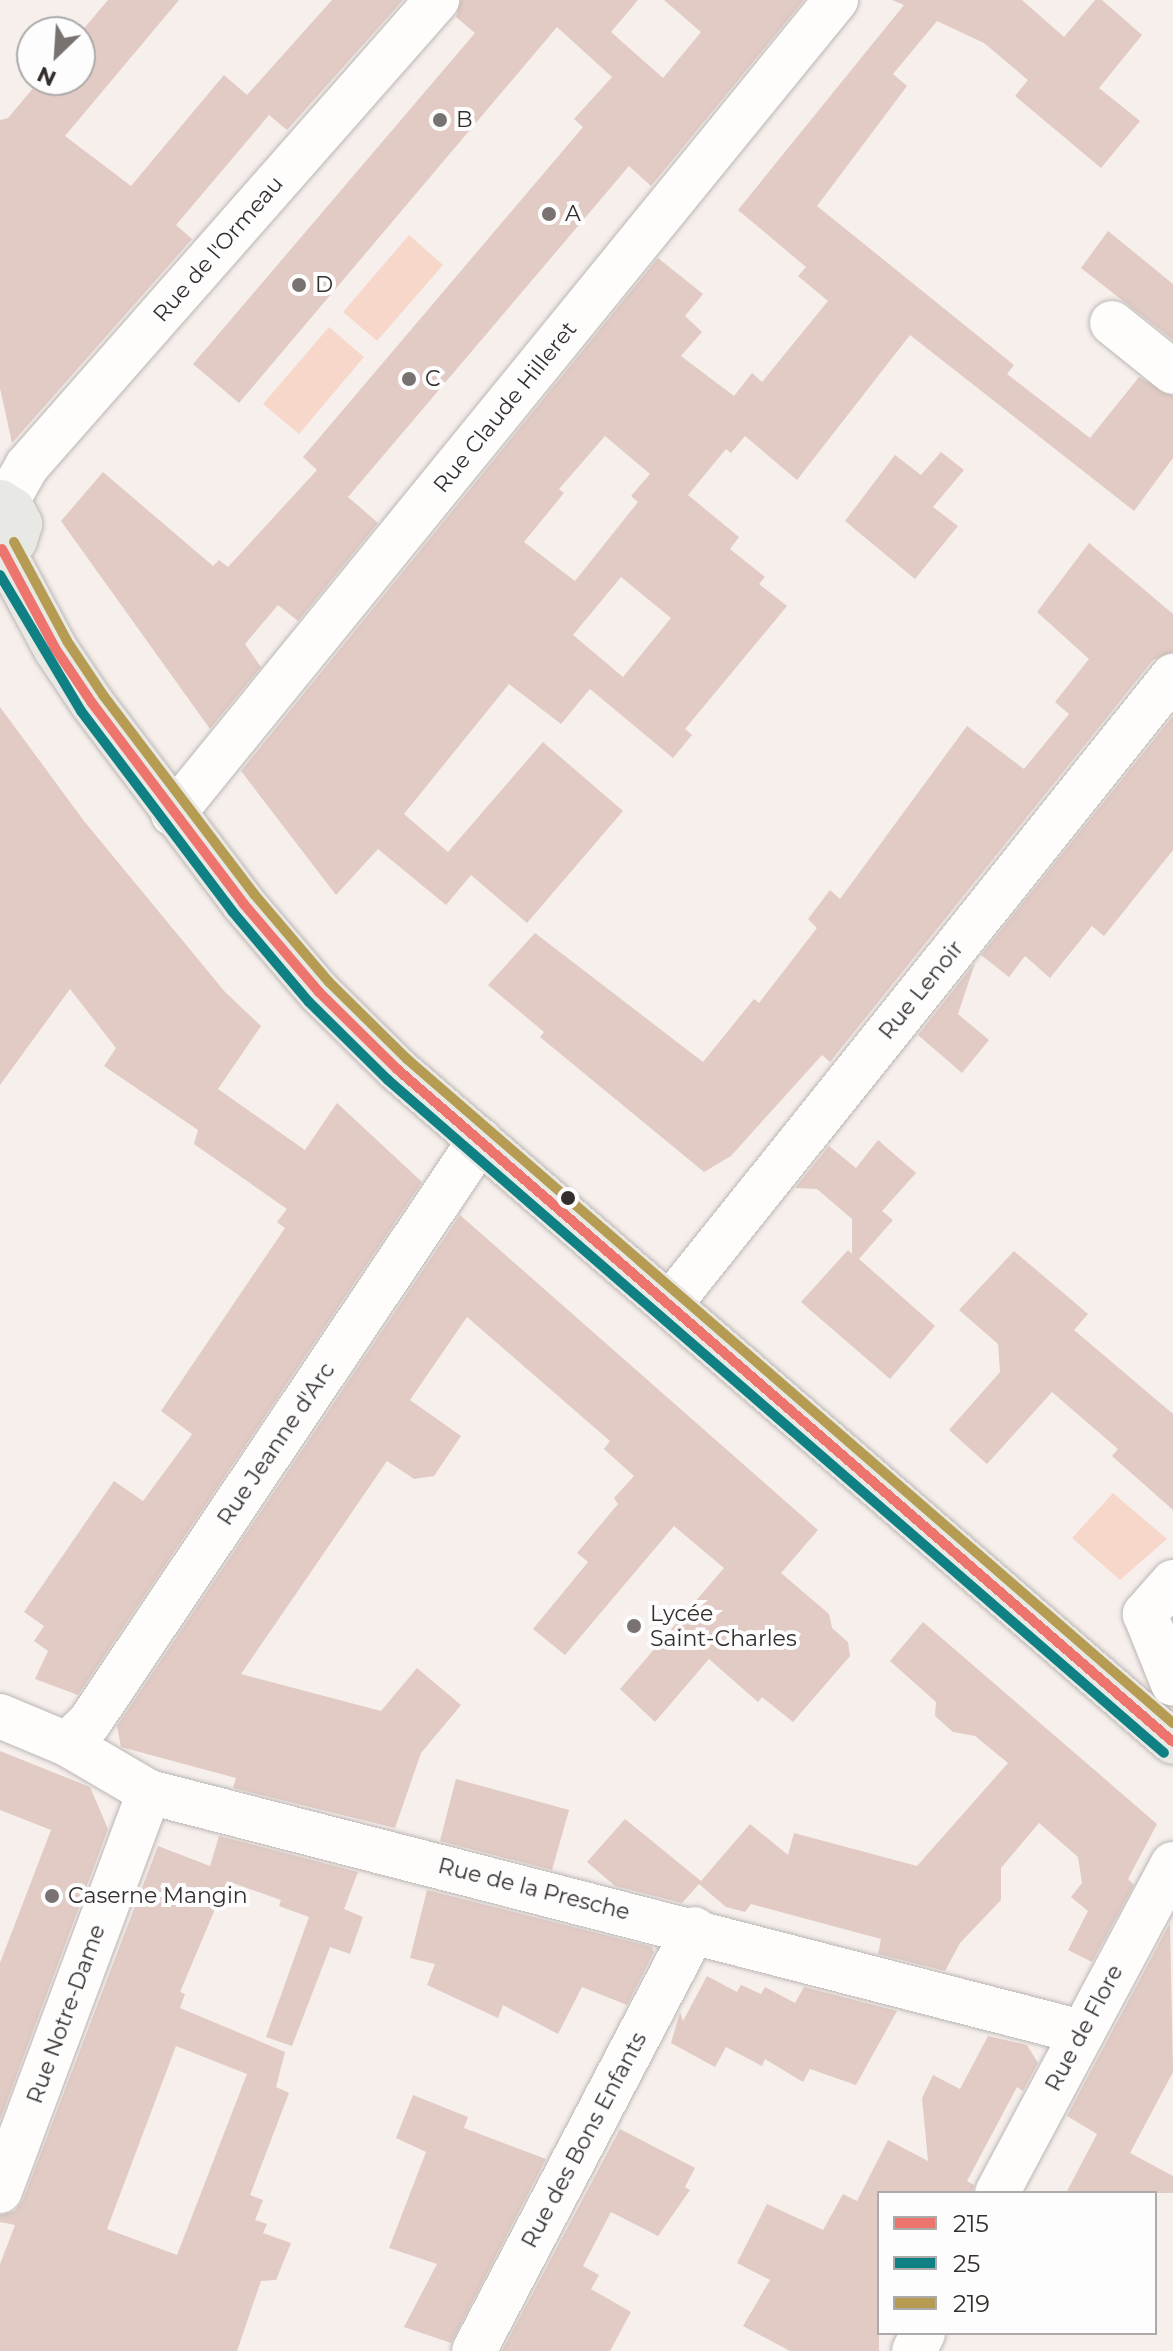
<!DOCTYPE html>
<html>
<head>
<meta charset="utf-8">
<style>
  body { margin:0 }
  #map { position:relative; width:1173px; height:2351px; overflow:hidden; background:#f6efec; font-family:Montserrat,sans-serif }
  div>[style] { position:absolute }
  [style*='--x'] { left:calc(var(--x)*1px); top:calc(var(--y)*1px); width:calc(var(--w)*1px); rotate:calc(var(--a)*1deg) }
  .green>* { inset:0; background:#f7d7ca }
  .building>* { inset:0; background:#e1cbc4 }
  .roads { filter:drop-shadow(0 0 2px #bbb6b4) drop-shadow(0 0 2px #bbb6b4) }
  .minor>* { height:44px; margin:-22px; padding:0 22px; transform-origin:22px; border-radius:22px; background:#fefdfc }
  .major>* { height:44px; margin:-22px; padding:0 22px; transform-origin:22px; border-radius:22px; background:#e8e9e4 }
  .bus-1>* { height:10px; margin:-5px; padding:0 5px; transform-origin:5px; border-radius:5px; background:#ee756d }
  .bus-2>* { height:10px; margin:-5px; padding:0 5px; transform-origin:5px; border-radius:5px; background:#0f8184 }
  .bus-3>* { height:10px; margin:-5px; padding:0 5px; transform-origin:5px; border-radius:5px; background:#b69c52 }
  .dots>* { width:22px; height:22px; translate:-50% -50%; box-sizing:border-box; border:4px solid #fdfdfd; border-radius:50% }
  span { translate:-50% -50%; white-space:nowrap; text-align:center; line-height:1.15; -webkit-text-stroke:8px #fdfdfd; paint-order:stroke }
  .poi-label { font-size:22px; color:#342f2d }
  .left { translate:0 -50%; text-align:left }
  .street-label { font-size:22px; color:#342f2d }
  .legend { position:absolute; left:877px; top:2191px; width:280px; height:144px; box-sizing:border-box; background:#fdfdfd; border:2px solid #adabaa; margin:0; padding:10px 14px; list-style:none; font-size:24px; color:#342f2d }
  .legend li { display:flex; align-items:center; gap:16px; height:40px }
  .legend b { width:40px; border:2px solid #adabaa }
  .north { position:absolute; left:16px; top:16px; width:80px; height:80px; box-sizing:border-box; background:#fdfdfd; border:2px solid #adabaa; border-radius:50%; rotate:205deg; font-size:22px; font-weight:700; line-height:32px; text-align:center; color:#342f2d }
  .north::after { content:''; display:block; margin:auto; width:28px; height:36px; background:#787270; clip-path:polygon(50% 0,100% 100%,50% 72%,0 100%) }
</style>
</head>
<body>
<div id="map">
  <div class="green">
    <i style="clip-path:polygon(409px 235px,443px 265px,377px 341px,343px 312px)"></i>
    <i style="clip-path:polygon(329px 327px,364px 357px,299px 434px,263px 404px)"></i>
    <i style="clip-path:polygon(1113px 1493px,1167px 1539px,1120px 1580px,1072px 1538px)"></i>
  </div>
  <div class="building">
    <i style="clip-path:polygon(108px 0,179px 0,65px 136px,131px 186px,224px 75px,247px 95px,332px 0,403px 0,287px 130px,269px 115px,176px 225px,192px 239px,12px 443px,0 388px,0 120px,8px 118px,40px 80px,80px 80px,80px 33px)"></i>
    <i style="clip-path:polygon(461px 0,638px 0,611px 32px,663px 78px,701px 32px,664px 0,804px 0,651px 186px,629px 166px,348px 497px,378px 523px,298px 621px,278px 605px,245px 644px,261px 667px,210px 729px,61px 521px,103px 472px,213px 566px,219px 560px,228px 567px,317px 470px,303px 457px,583px 127px,574px 119px,612px 77px,557px 27px,239px 403px,193px 364px,475px 33px,456px 17px)"></i>
    <i style="clip-path:polygon(evenodd,892px 0,1022px 0,1064px 37px,1095px 0,1102px 0,1142px 35px,1099px 88px,1140px 121px,1101px 168px,1015px 96px,1028px 80px,984px 43px,937px 21px,893px 74px,907px 86px,817px 206px,1014px 365px,1007px 374px,1090px 438px,1139px 377px,1173px 396px,1173px 458px,1134px 511px,910px 335px,797px 480px,745px 436px,731px 453px,726px 449px,688px 495px,739px 537px,730px 549px,765px 577px,759px 584px,787px 606px,685px 729px,692px 735px,673px 758px,590px 689px,561px 724px,509px 684px,404px 814px,448px 852px,543px 742px,623px 811px,527px 923px,471px 875px,446px 905px,378px 849px,336px 895px,241px 771px,658px 258px,703px 294px,685px 316px,702px 332px,681px 356px,734px 396px,752px 373px,762px 382px,828px 301px,798px 276px,806px 267px,738px 210px,904px 5px,892px 0,605px 436px,650px 474px,631px 496px,638px 502px,575px 581px,524px 542px,564px 493px,559px 489px,605px 436px,892px 0,621px 577px,671px 618px,623px 677px,573px 635px,621px 577px)"></i>
    <i style="clip-path:polygon(1108px 231px,1173px 284px,1173px 340px,1081px 268px)"></i>
    <i style="clip-path:polygon(941px 452px,964px 470px,933px 507px,958px 526px,915px 579px,845px 521px,895px 455px,921px 475px)"></i>
    <i style="clip-path:polygon(1089px 543px,1173px 614px,1173px 652px,1153px 660px,830px 1062px,822px 1055px,731px 1156px,704px 1172px,540px 1037px,544px 1032px,488px 985px,535px 933px,703px 1062px,754px 999px,759px 1003px,817px 928px,808px 919px,830px 890px,840px 899px,967px 726px,1024px 769px,1069px 714px,1055px 702px,1089px 659px,1037px 612px)"></i>
    <i style="clip-path:polygon(0 707px,84px 821px,225px 992px,261px 1026px,218px 1089px,305px 1150px,337px 1103px,422px 1182px,78px 1695px,35px 1679px,48px 1651px,34px 1641px,44px 1626px,24px 1612px,114px 1481px,143px 1501px,188px 1440px,192px 1434px,161px 1411px,285px 1228px,277px 1222px,287px 1209px,194px 1144px,198px 1130px,104px 1066px,116px 1048px,70px 989px,0 1085px)"></i>
    <i style="clip-path:polygon(1173px 716px,1173px 850px,1104px 936px,1092px 926px,1050px 978px,1025px 956px,1009px 977px,981px 955px)"></i>
    <i style="clip-path:polygon(975px 963px,958px 1014px,989px 1040px,962px 1073px,918px 1035px)"></i>
    <i style="clip-path:polygon(878px 1140px,916px 1173px,882px 1211px,893px 1220px,859px 1259px,935px 1326px,890px 1379px,801px 1302px,848px 1250px,852px 1254px,852px 1219px,817px 1189px,795px 1188px,829px 1146px,856px 1168px)"></i>
    <i style="clip-path:polygon(460px 1215px,818px 1530px,781px 1573px,829px 1614px,832px 1628px,848px 1642px,850px 1656px,793px 1722px,762px 1697px,758px 1702px,709px 1659px,655px 1722px,620px 1689px,724px 1568px,674px 1526px,565px 1655px,533px 1629px,588px 1562px,577px 1553px,618px 1504px,614px 1498px,634px 1476px,604px 1449px,610px 1441px,467px 1317px,410px 1400px,461px 1436px,434px 1476px,414px 1479px,387px 1461px,241px 1674px,381px 1711px,417px 1668px,461px 1705px,421px 1753px,395px 1828px,233px 1788px,236px 1778px,121px 1747px,117px 1726px)"></i>
    <i style="clip-path:polygon(1014px 1251px,1088px 1314px,1074px 1330px,1173px 1414px,1173px 1510px,1112px 1456px,1118px 1449px,1052px 1392px,987px 1464px,949px 1430px,1000px 1372px,998px 1344px,959px 1310px)"></i>
    <i style="clip-path:polygon(923px 1622px,1157px 1824px,1128px 1879px,1134px 1885px,1092px 1962px,1068px 1950px,1088px 1911px,1071px 1897px,1082px 1883px,1078px 1857px,1039px 1823px,1001px 1868px,1001px 1900px,960px 1943px,945px 1971px,878px 1954px,881px 1939px,751px 1904px,745px 1912px,726px 1907px,699px 1884px,682px 1903px,615px 1886px,587px 1862px,625px 1819px,701px 1881px,750px 1824px,788px 1855px,794px 1833px,917px 1866px,1008px 1763px,975px 1736px,953px 1732px,935px 1716px,936px 1702px,890px 1661px)"></i>
    <i style="clip-path:polygon(0 1751px,90px 1787px,108px 1829px,0 2120px,0 1963px,51px 1830px,0 1810px)"></i>
    <i style="clip-path:polygon(456px 1779px,569px 1810px,552px 1870px,440px 1841px)"></i>
    <i style="clip-path:polygon(evenodd,219px 1836px,358px 1872px,344px 1909px,363px 1917px,350px 1954px,330px 1947px,292px 2046px,266px 2037px,309px 1917px,279px 1906px,281px 1900px,227px 1881px,180px 1992px,185px 1994px,180px 2008px,285px 2052px,276px 2087px,289px 2093px,250px 2195px,263px 2200px,255px 2220px,267px 2224px,263px 2233px,291px 2243px,276px 2280px,261px 2281px,237px 2351px,0 2351px,0 2264px,15px 2225px,0 2222px,0 2215px,15px 2211px,23px 2200px,158px 1846px,210px 1866px,219px 1836px,176px 2046px,247px 2074px,177px 2255px,107px 2229px,176px 2046px)"></i>
    <i style="clip-path:polygon(427px 1890px,652px 1947px,654px 1952px,627px 2005px,582px 1987px,558px 2034px,503px 2005px,498px 2018px,427px 1985px,435px 1964px,410px 1958px)"></i>
    <i style="clip-path:polygon(1170px 1923px,1173px 2072px,1130px 2153px,1173px 2176px,1173px 2193px,1066px 2193px,1097px 2134px,1067px 2116px)"></i>
    <i style="clip-path:polygon(707px 1976px,737px 1992px,741px 1985px,761px 1994px,765px 1987px,795px 2003px,804px 1987px,897px 2011px,856px 2085px,810px 2069px,803px 2082px,765px 2059px,762px 2066px,726px 2047px,715px 2067px,671px 2043px,680px 2012px,683px 2021px)"></i>
    <i style="clip-path:polygon(988px 2036px,1027px 2045px,1038px 2063px,1023px 2091px,1017px 2087px,967px 2181px,974px 2185px,972px 2193px,879px 2193px,879px 2351px,790px 2351px,743px 2326px,770px 2280px,737px 2263px,767px 2204px,823px 2230px,843px 2194px,857px 2201px,888px 2140px,928px 2161px,922px 2098px,933px 2075px,960px 2089px)"></i>
    <i style="clip-path:polygon(413px 2095px,468px 2117px,464px 2128px,546px 2159px,451px 2343px,404px 2327px,437px 2264px,389px 2248px,426px 2152px,396px 2138px)"></i>
    <i style="clip-path:polygon(620px 2129px,695px 2168px,685px 2187px,690px 2190px,658px 2236px,611px 2212px,583px 2266px,599px 2275px,591px 2289px,631px 2312px,610px 2351px,502px 2351px)"></i>
  </div>
  <div class="roads">
    <div class="minor">
      <i style="--x:1112;--y:323;--w:78;--a:38.8"></i>
      <i style="--x:6;--y:503;--w:43;--a:-60.4"></i>
      <i style="--x:27;--y:466;--w:621;--a:-48.66"></i>
      <i style="--x:173;--y:814;--w:1050;--a:-50.84"></i>
      <i style="--x:670;--y:1304;--w:805;--a:-51.31"></i>
      <i style="--x:1173;--y:1582;--w:43;--a:131.2"></i>
      <i style="--x:1145;--y:1614;--w:75;--a:68.2"></i>
      <i style="--x:0;--y:1716;--w:73;--a:22.7"></i>
      <i style="--x:67;--y:1744;--w:95;--a:30.3"></i>
      <i style="--x:149;--y:1792;--w:962;--a:14.44"></i>
      <i style="--x:67;--y:1744;--w:30;--a:-44"></i>
      <i style="--x:89;--y:1723;--w:702;--a:-56.15"></i>
      <i style="--x:0;--y:2191;--w:426;--a:-69.5"></i>
      <i style="--x:997;--y:2193;--w:373;--a:-61.9"></i>
      <i style="--x:474;--y:2351;--w:476;--a:-62.4"></i>
      <i style="--x:914;--y:2351;--w:20;--a:-63"></i>
    </div>
    <div class="major">
      <i style="--x:0;--y:502;--w:15;--a:32"></i>
      <i style="--x:13;--y:510;--w:16;--a:63"></i>
      <i style="--x:20;--y:524;--w:17;--a:107"></i>
      <i style="--x:15;--y:540;--w:18;--a:146"></i>
      <i style="--x:2;--y:549;--w:112;--a:61.8"></i>
      <i style="--x:55;--y:648;--w:66;--a:56.1"></i>
      <i style="--x:92;--y:703;--w:251;--a:52.9"></i>
      <i style="--x:243;--y:903;--w:117;--a:49.5"></i>
      <i style="--x:319;--y:992;--w:110;--a:44.6"></i>
      <i style="--x:397;--y:1069;--w:1027;--a:40.93"></i>
    </div>
  </div>
  <div class="bus-1">
    <i style="--x:2;--y:549;--w:112;--a:61.8"></i>
    <i style="--x:55;--y:648;--w:66;--a:56.1"></i>
    <i style="--x:92;--y:703;--w:251;--a:52.9"></i>
    <i style="--x:243;--y:903;--w:117;--a:49.5"></i>
    <i style="--x:319;--y:992;--w:110;--a:44.6"></i>
    <i style="--x:397;--y:1069;--w:1027;--a:40.93"></i>
  </div>
  <div class="bus-2">
    <i style="--x:0;--y:575;--w:158;--a:59.2"></i>
    <i style="--x:81;--y:711;--w:251;--a:52.9"></i>
    <i style="--x:232;--y:911;--w:119;--a:49.8"></i>
    <i style="--x:309;--y:1002;--w:111;--a:44.6"></i>
    <i style="--x:388;--y:1080;--w:1027;--a:40.93"></i>
  </div>
  <div class="bus-3">
    <i style="--x:14;--y:542;--w:112;--a:61.8"></i>
    <i style="--x:67;--y:641;--w:65;--a:56.3"></i>
    <i style="--x:103;--y:695;--w:250;--a:52.8"></i>
    <i style="--x:254;--y:894;--w:116;--a:49.6"></i>
    <i style="--x:329;--y:982;--w:110;--a:44.6"></i>
    <i style="--x:407;--y:1059;--w:1014;--a:40.92"></i>
  </div>
  <div class="dots">
    <i style="left:440px;top:120px;background:#787270"></i>
    <i style="left:549px;top:214px;background:#787270"></i>
    <i style="left:299px;top:285px;background:#787270"></i>
    <i style="left:409px;top:379px;background:#787270"></i>
    <i style="left:568px;top:1198px;background:#342f2d"></i>
    <i style="left:634px;top:1626px;background:#787270"></i>
    <i style="left:52px;top:1896px;background:#787270"></i>
  </div>
  <div class="poi-label">
    <span class="left" style="left:456px;top:120px">B</span>
    <span class="left" style="left:565px;top:214px">A</span>
    <span class="left" style="left:315px;top:285px">D</span>
    <span class="left" style="left:425px;top:379px">C</span>
    <span class="left" style="left:650px;top:1626px">Lycée<br>Saint-Charles</span>
    <span class="left" style="left:68px;top:1896px">Caserne Mangin</span>
  </div>
  <div class="street-label">
    <span style="left:218px;top:249px;rotate:-49deg">Rue de l'Ormeau</span>
    <span style="left:505px;top:407px;rotate:-51deg">Rue Claude Hilleret</span>
    <span style="left:921px;top:990px;rotate:-51deg">Rue Lenoir</span>
    <span style="left:276px;top:1444px;rotate:-56deg">Rue Jeanne d'Arc</span>
    <span style="left:534px;top:1889px;rotate:14deg">Rue de la Presche</span>
    <span style="left:66px;top:2014px;rotate:-70deg">Rue Notre-Dame</span>
    <span style="left:1084px;top:2028px;rotate:-62deg">Rue de Flore</span>
    <span style="left:584px;top:2140px;rotate:-62deg">Rue des Bons Enfants</span>
  </div>
  <ul class="legend">
  <li><b style="height:10px;background:#ee756d"></b>215</li>
  <li><b style="height:10px;background:#0f8184"></b>25</li>
  <li><b style="height:10px;background:#b69c52"></b>219</li>
  </ul>
  <div class="north">N</div>
</div>
</body>
</html>
